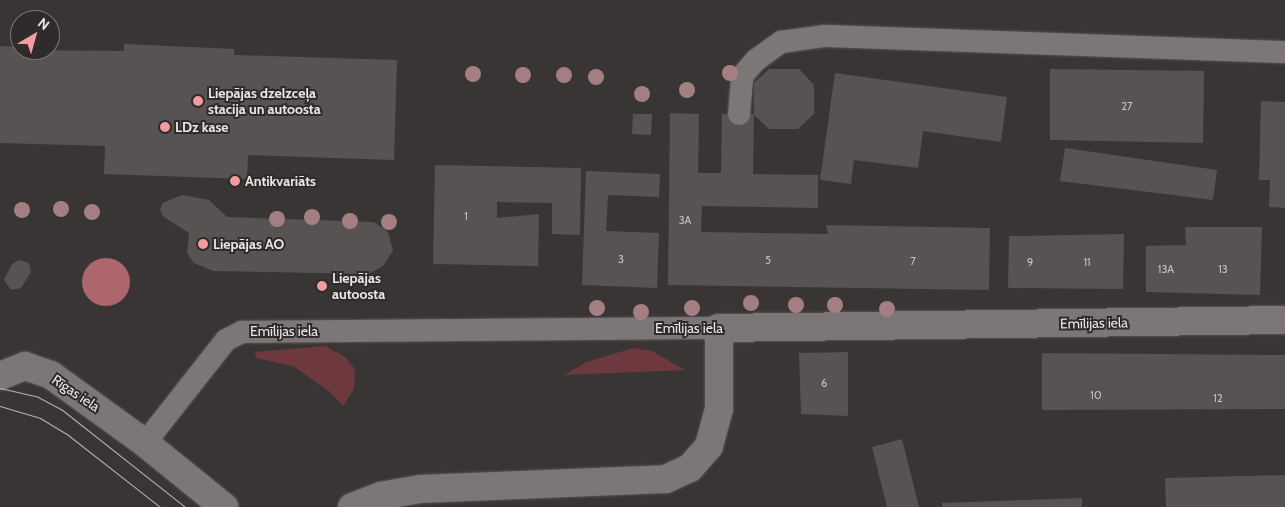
<!DOCTYPE html>
<html>
<head>
<meta charset="utf-8">
<style>
  body { margin:0 }
  #map { position:relative; width:1285px; height:507px; overflow:hidden; background:#3a3535; font-family:Cabin,sans-serif }
  div>[style] { position:absolute }
  [style*='--x'] { left:calc(var(--x)*1px); top:calc(var(--y)*1px); width:calc(var(--w)*1px); rotate:calc(var(--a)*1deg) }
  .green>* { inset:0; background:#6d393e }
  .water>* { inset:0; background:#ad666c }
  .round { border-radius:50% }
  .building>* { inset:0; background:#585353 }
  .roads { filter:drop-shadow(0 0 1px #595455) drop-shadow(0 0 1px #595455) }
  .lane>* { height:22px; margin:-11px; padding:0 11px; transform-origin:11px; border-radius:11px; background:#7c7676 }
  .street>* { height:28px; margin:-14px; padding:0 14px; transform-origin:14px; border-radius:14px; background:#7c7676 }
  .secondary>* { height:28px; margin:-14px; padding:0 14px; transform-origin:14px; border-radius:14px; background:#7c7676 }
  .tram>* { height:1px; margin:-0.5px; padding:0 0.5px; transform-origin:0.5px; border-radius:0.5px; background:#b7b4b4 }
  .trees>* { width:16px; height:16px; margin:-8px; border-radius:50%; background:#a47f81 }
  .dots>* { width:14px; height:14px; translate:-50% -50%; box-sizing:border-box; border:2px solid #302b2b; border-radius:50% }
  span { translate:-50% -50%; white-space:nowrap; text-align:center; line-height:1.15; -webkit-text-stroke:4px #302b2b; paint-order:stroke }
  .number-label { font-size:11px; color:#c4c0c0 }
  .number-label span { -webkit-text-stroke-width:0 }
  .poi-label { font-size:14px; color:#e8e5e5; font-weight:700 }
  .left { translate:0 -50%; text-align:left }
  .street-label { font-size:14px; color:#e8e5e5 }
  .north { position:absolute; left:10px; top:10px; width:50px; height:50px; box-sizing:border-box; background:#302b2b; border:1px solid #7a7575; border-radius:50%; rotate:38deg; font-size:14px; font-weight:700; line-height:20px; text-align:center; color:#e8e5e5 }
  .north::after { content:''; display:block; margin:auto; width:18px; height:22px; background:#f49aa1; clip-path:polygon(50% 0,100% 100%,50% 72%,0 100%) }
</style>
</head>
<body>
<div id="map">
  <div class="green">
    <i style="clip-path:polygon(325px 346px,345px 357px,355px 369px,354px 389px,343px 406px,329px 391px,293px 366px,256px 358px,255px 352px)"></i>
    <i style="clip-path:polygon(633px 348px,652px 351px,685px 370px,564px 375px,587px 362px)"></i>
  </div>
  <div class="water">
    <i class="round" style="left:82px;top:258px;width:48px;height:48px"></i>
  </div>
  <div class="building">
    <i style="clip-path:polygon(124px 44px,234px 49px,234px 55px,397px 60px,394px 160px,248px 155px,247px 179px,104px 174px,105px 146px,0 143px,0 46px,20px 47px,20px 50px,124px 51px)"></i>
    <i style="clip-path:polygon(769px 69px,799px 69px,814px 85px,814px 114px,798px 129px,769px 129px,754px 115px,753px 174px,818px 175px,818px 208px,702px 206px,701px 232px,828px 234px,826px 225px,990px 228px,989px 290px,668px 285px,670px 113px,699px 114px,698px 173px,721px 173px,722px 114px,754px 114px,754px 83px)"></i>
    <i style="clip-path:polygon(1050px 69px,1204px 71px,1203px 143px,1050px 140px)"></i>
    <i style="clip-path:polygon(835px 73px,1007px 97px,1001px 142px,923px 131px,918px 168px,854px 160px,851px 184px,820px 180px)"></i>
    <i style="clip-path:polygon(1261px 101px,1285px 102px,1285px 208px,1269px 207px,1270px 180px,1259px 180px)"></i>
    <i style="clip-path:polygon(633px 114px,652px 114px,651px 135px,632px 134px)"></i>
    <i style="clip-path:polygon(1065px 148px,1217px 170px,1213px 200px,1060px 181px)"></i>
    <i style="clip-path:polygon(435px 165px,581px 168px,580px 235px,552px 234px,552px 203px,497px 202px,497px 218px,539px 214px,538px 266px,433px 264px)"></i>
    <i style="clip-path:polygon(586px 171px,660px 174px,659px 197px,608px 195px,606px 231px,659px 233px,657px 288px,582px 285px)"></i>
    <i style="clip-path:polygon(182px 195px,209px 200px,227px 217px,374px 222px,388px 232px,393px 251px,383px 266px,368px 274px,213px 271px,194px 263px,187px 253px,189px 233px,164px 217px,160px 210px,163px 203px)"></i>
    <i style="clip-path:polygon(1185px 227px,1262px 227px,1260px 295px,1146px 292px,1146px 246px,1186px 245px)"></i>
    <i style="clip-path:polygon(1124px 234px,1123px 289px,1008px 288px,1009px 236px)"></i>
    <i style="clip-path:polygon(19px 260px,29px 263px,31px 272px,21px 288px,11px 290px,4px 280px,12px 264px)"></i>
    <i style="clip-path:polygon(848px 352px,848px 416px,801px 414px,799px 353px)"></i>
    <i style="clip-path:polygon(1042px 353px,1285px 355px,1285px 409px,1042px 410px)"></i>
    <i style="clip-path:polygon(902px 439px,919px 507px,887px 507px,872px 447px)"></i>
    <i style="clip-path:polygon(1285px 475px,1285px 507px,1166px 507px,1165px 478px)"></i>
    <i style="clip-path:polygon(1082px 498px,1082px 507px,942px 507px,942px 503px)"></i>
  </div>
  <div class="roads">
    <div class="lane">
      <i style="--x:739;--y:114;--w:38;--a:-85"></i>
      <i style="--x:742;--y:76;--w:21;--a:-49"></i>
      <i style="--x:756;--y:60;--w:31;--a:-36"></i>
      <i style="--x:781;--y:42;--w:43;--a:-7.9"></i>
      <i style="--x:824;--y:36;--w:461;--a:2"></i>
      <i style="--x:145;--y:443;--w:131;--a:-51.8"></i>
      <i style="--x:226;--y:340;--w:18;--a:-27"></i>
      <i style="--x:242;--y:332;--w:477;--a:-0.5"></i>
    </div>
    <div class="street">
      <i style="--x:352;--y:507;--w:30;--a:-21"></i>
      <i style="--x:380;--y:496;--w:41;--a:-9.9"></i>
      <i style="--x:420;--y:489;--w:246;--a:-2.3"></i>
      <i style="--x:666;--y:479;--w:26;--a:-25"></i>
      <i style="--x:690;--y:468;--w:29;--a:-49"></i>
      <i style="--x:709;--y:446;--w:38;--a:-75"></i>
      <i style="--x:719;--y:409;--w:81;--a:-90"></i>
      <i style="--x:719;--y:328;--w:566;--a:-0.81"></i>
    </div>
    <div class="secondary">
      <i style="--x:0;--y:376;--w:27;--a:-22"></i>
      <i style="--x:25;--y:366;--w:28;--a:19"></i>
      <i style="--x:51;--y:375;--w:116;--a:35.9"></i>
      <i style="--x:145;--y:443;--w:102;--a:39"></i>
    </div>
  </div>
  <div class="tram">
    <i style="--x:0;--y:388;--w:39;--a:13"></i>
    <i style="--x:38;--y:397;--w:26;--a:28"></i>
    <i style="--x:61;--y:409;--w:158;--a:38.3"></i>
    <i style="--x:0;--y:406;--w:42;--a:16.7"></i>
    <i style="--x:40;--y:418;--w:33;--a:31"></i>
    <i style="--x:68;--y:435;--w:117;--a:38"></i>
  </div>
  <div class="trees">
    <i style="left:730px;top:73px"></i>
    <i style="left:473px;top:74px"></i>
    <i style="left:523px;top:75px"></i>
    <i style="left:564px;top:75px"></i>
    <i style="left:596px;top:77px"></i>
    <i style="left:687px;top:90px"></i>
    <i style="left:642px;top:94px"></i>
    <i style="left:61px;top:209px"></i>
    <i style="left:22px;top:210px"></i>
    <i style="left:92px;top:212px"></i>
    <i style="left:312px;top:217px"></i>
    <i style="left:277px;top:219px"></i>
    <i style="left:350px;top:221px"></i>
    <i style="left:389px;top:222px"></i>
    <i style="left:751px;top:303px"></i>
    <i style="left:796px;top:305px"></i>
    <i style="left:835px;top:305px"></i>
    <i style="left:597px;top:308px"></i>
    <i style="left:692px;top:308px"></i>
    <i style="left:887px;top:309px"></i>
    <i style="left:641px;top:312px"></i>
  </div>
  <div class="dots">
    <i style="left:198px;top:101px;background:#f49aa1"></i>
    <i style="left:165px;top:127px;background:#f49aa1"></i>
    <i style="left:235px;top:181px;background:#f49aa1"></i>
    <i style="left:203px;top:244px;background:#f49aa1"></i>
    <i style="left:322px;top:286px;background:#f49aa1"></i>
  </div>
  <div class="number-label">
    <span style="left:1127px;top:106px">27</span>
    <span style="left:466px;top:216px">1</span>
    <span style="left:685px;top:220px">3A</span>
    <span style="left:621px;top:259px">3</span>
    <span style="left:768px;top:260px">5</span>
    <span style="left:913px;top:261px">7</span>
    <span style="left:1030px;top:262px">9</span>
    <span style="left:1087px;top:262px">11</span>
    <span style="left:1166px;top:269px">13A</span>
    <span style="left:1223px;top:269px">13</span>
    <span style="left:824px;top:383px">6</span>
    <span style="left:1096px;top:395px">10</span>
    <span style="left:1218px;top:398px">12</span>
  </div>
  <div class="poi-label">
    <span class="left" style="left:208px;top:101px">Liepājas dzelzceļa<br>stacija un autoosta</span>
    <span class="left" style="left:175px;top:127px">LDz kase</span>
    <span class="left" style="left:245px;top:181px">Antikvariāts</span>
    <span class="left" style="left:213px;top:244px">Liepājas AO</span>
    <span class="left" style="left:332px;top:286px">Liepājas<br>autoosta</span>
  </div>
  <div class="street-label">
    <span style="left:1094px;top:323px;rotate:-1deg">Emīlijas iela</span>
    <span style="left:689px;top:328px">Emīlijas iela</span>
    <span style="left:284px;top:331px">Emīlijas iela</span>
    <span style="left:76px;top:393px;rotate:34deg">Rīgas iela</span>
  </div>
  <div class="north">N</div>
</div>
</body>
</html>
